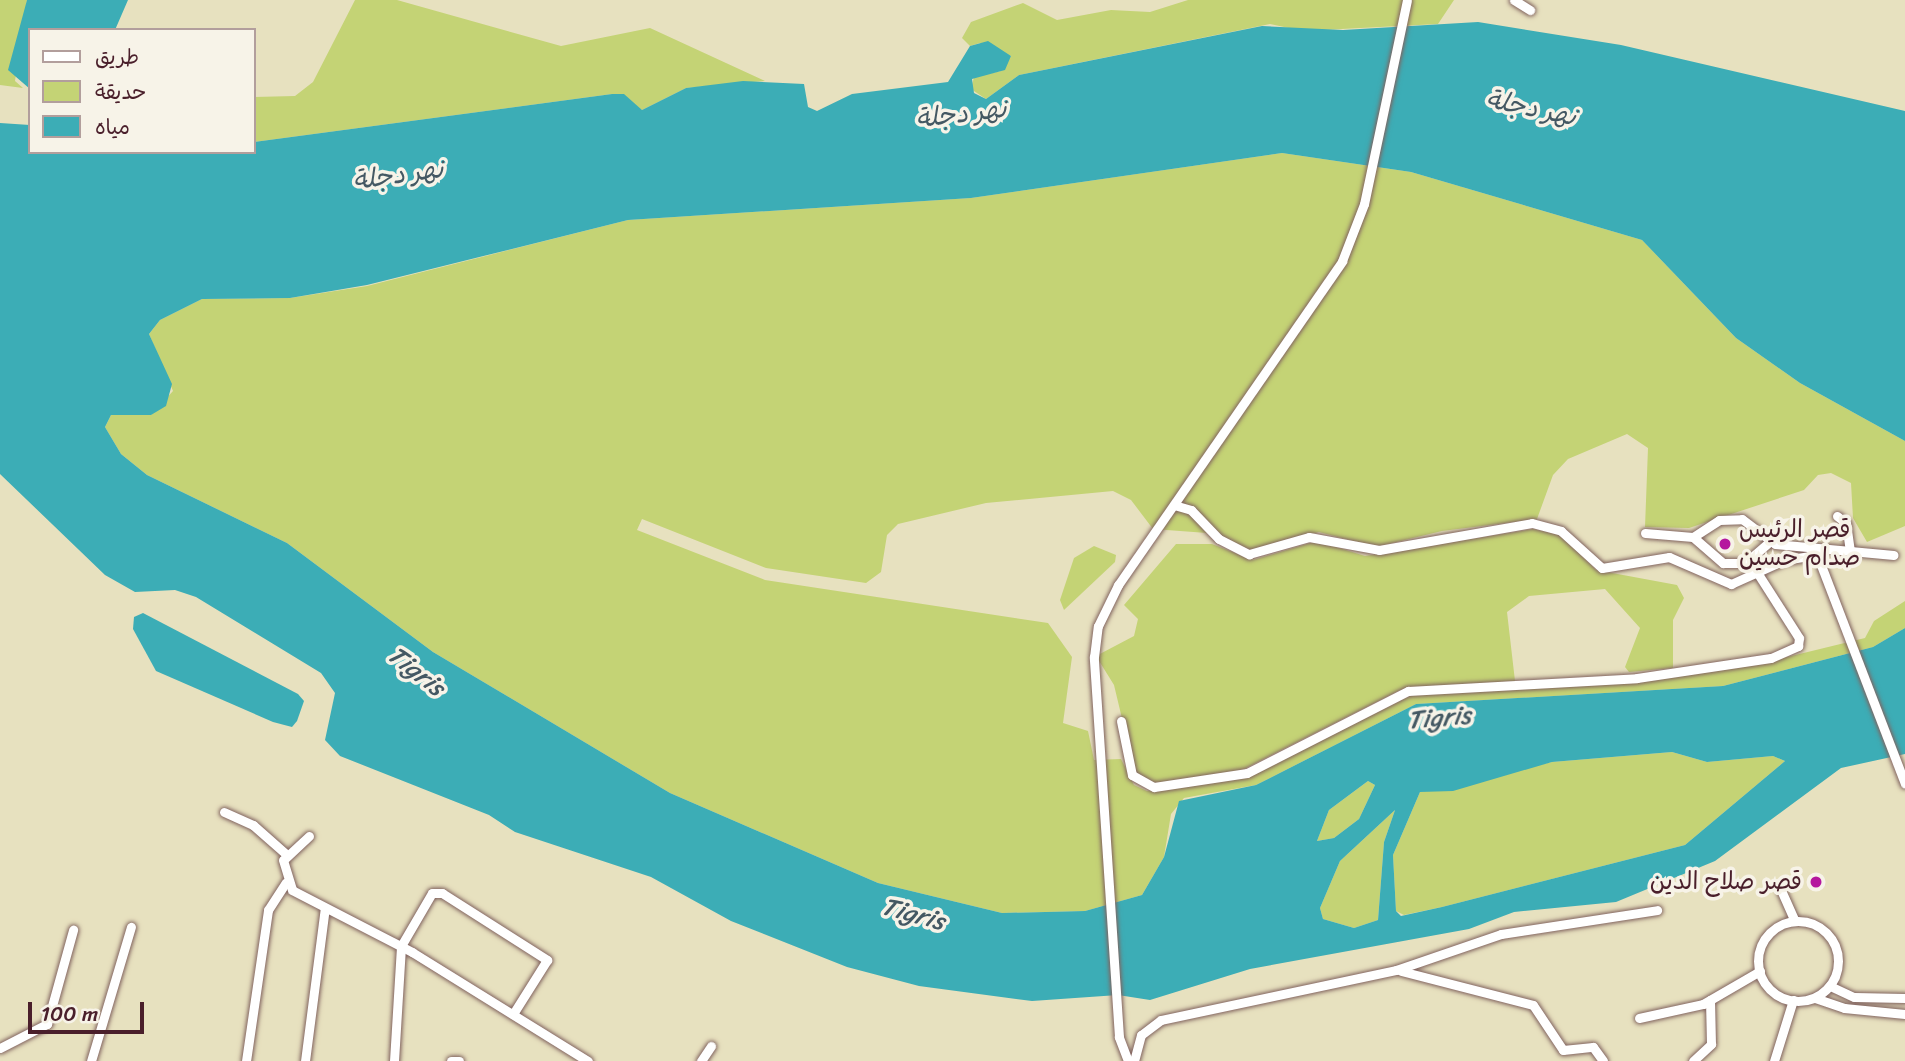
<!DOCTYPE html>
<html>
<head>
<meta charset="utf-8">
<style>
  body { margin:0 }
  #map { position:relative; width:1905px; height:1061px; overflow:hidden; background:#e7e1bf; font-family:Sriracha,"Playpen Sans Arabic",sans-serif }
  div>[style] { position:absolute }
  [style*='--x'] { left:calc(var(--x)*1px); top:calc(var(--y)*1px); width:calc(var(--w)*1px); rotate:calc(var(--a)*1deg) }
  .green>* { inset:0; background:#c4d375 }
  .water>* { inset:0; background:#3cadb6 }
  .roads { filter:drop-shadow(0 0 2px #81635f) drop-shadow(0 0 2px #81635f) }
  .minor>* { height:9px; margin:-4.5px; padding:0 4.5px; transform-origin:4.5px; border-radius:4.5px; background:#fff }
  .minor>.ring { margin:-4.5px; padding:0; box-sizing:content-box; background:none; border:9px solid #fff; border-radius:50% }
  .dots>* { width:19px; height:19px; translate:-50% -50%; box-sizing:border-box; border:4px solid #f7f3e8; border-radius:50% }
  span { translate:-50% -50%; white-space:nowrap; text-align:center; line-height:1.15; -webkit-text-stroke:7px #f7f3e8; paint-order:stroke }
  .poi-label { font-size:24px; color:#4a1f2b }
  .left { translate:0 -50%; text-align:left }
  .right { translate:-100% -50%; text-align:right }
  .water-label { font-size:26px; color:#445863; font-style:italic }
  .legend { position:absolute; left:28px; top:28px; width:228px; height:126px; box-sizing:border-box; background:#f7f3e8; border:2px solid #b29e9c; margin:0; padding:9px 12px; list-style:none; font-size:21px; color:#4a1f2b }
  .legend li { display:flex; align-items:center; gap:14px; height:35px }
  .legend b { width:35px; border:2px solid #b29e9c }
  .scale { position:absolute; left:28px; top:1002px; width:116px; height:32px; box-sizing:border-box; border:4px solid #4a1f2b; border-top:0; padding-left:9px; font-size:21px; line-height:24px; white-space:nowrap; color:#4a1f2b; -webkit-text-stroke:5px #f7f3e8; paint-order:stroke }
</style>
</head>
<body>
<div id="map">
  <div class="green">
    <i style="clip-path:polygon(0 0,27px 0,15px 81px,23px 88px,0 85px)"></i>
    <i style="clip-path:polygon(355px 0,397px 0,561px 46px,650px 28px,765px 81px,686px 88px,642px 110px,612px 94px,254px 142px,254px 97px,295px 96px,313px 82px)"></i>
    <i style="clip-path:polygon(1188px 0,1454px 0,1438px 24px,1303px 31px,1270px 24px,1019px 75px,986px 99px,971px 89px,974px 77px,1001px 71px,1011px 56px,980px 43px,970px 46px,962px 38px,971px 22px,1023px 3px,1057px 20px,1111px 10px,1150px 12px)"></i>
    <i style="clip-path:polygon(1282px 153px,1411px 172px,1642px 240px,1736px 338px,1800px 383px,1905px 441px,1905px 526px,1867px 542px,1853px 518px,1851px 483px,1831px 473px,1818px 475px,1804px 490px,1689px 528px,1645px 527px,1648px 448px,1627px 434px,1568px 459px,1553px 475px,1537px 519px,1442px 531px,1376px 547px,1319px 532px,1250px 551px,1207px 533px,1153px 529px,1131px 500px,1113px 491px,986px 503px,898px 524px,887px 535px,881px 572px,866px 583px,766px 568px,642px 519px,637px 530px,765px 580px,1048px 623px,1072px 657px,1063px 723px,1088px 731px,1094px 760px,1121px 759px,1134px 785px,1147px 791px,1250px 776px,1412px 695px,1636px 682px,1754px 665px,1865px 638px,1874px 621px,1905px 601px,1905px 628px,1873px 647px,1723px 686px,1416px 704px,1256px 785px,1184px 798px,1171px 814px,1164px 857px,1142px 895px,1085px 911px,1002px 913px,878px 883px,670px 793px,433px 652px,287px 543px,147px 475px,121px 454px,105px 427px,111px 415px,151px 415px,173px 391px,149px 334px,160px 320px,202px 299px,290px 298px,367px 286px,628px 220px,971px 198px)"></i>
    <i style="clip-path:polygon(1533px 529px,1561px 535px,1596px 570px,1677px 585px,1684px 598px,1673px 620px,1673px 668px,1629px 672px,1625px 667px,1640px 628px,1605px 589px,1529px 596px,1507px 612px,1515px 681px,1400px 690px,1238px 772px,1153px 784px,1135px 773px,1114px 685px,1096px 656px,1134px 636px,1138px 619px,1124px 605px,1176px 544px,1212px 544px,1253px 560px,1317px 541px,1365px 556px)"></i>
    <i style="clip-path:polygon(1094px 546px,1116px 555px,1115px 562px,1064px 610px,1060px 600px,1074px 558px)"></i>
    <i style="clip-path:polygon(1672px 752px,1707px 762px,1773px 756px,1785px 761px,1685px 845px,1442px 907px,1404px 915px,1396px 911px,1393px 855px,1420px 792px,1552px 762px)"></i>
    <i style="clip-path:polygon(1368px 781px,1375px 785px,1359px 819px,1334px 838px,1317px 841px,1329px 810px)"></i>
    <i style="clip-path:polygon(1395px 810px,1384px 842px,1378px 920px,1354px 928px,1323px 919px,1320px 908px,1340px 861px)"></i>
  </div>
  <div class="water">
    <i style="clip-path:polygon(27px 0,128px 0,115px 30px,30px 30px,30px 89px,8px 70px)"></i>
    <i style="clip-path:polygon(evenodd,1478px 22px,1621px 45px,1905px 111px,1905px 441px,1800px 383px,1736px 338px,1642px 240px,1411px 172px,1282px 153px,971px 198px,628px 220px,367px 285px,290px 298px,202px 299px,160px 320px,149px 334px,172px 384px,166px 406px,151px 415px,111px 415px,105px 427px,121px 454px,147px 475px,287px 543px,433px 652px,670px 793px,878px 883px,1002px 913px,1085px 911px,1142px 895px,1164px 857px,1179px 801px,1256px 785px,1416px 704px,1723px 686px,1873px 647px,1905px 628px,1905px 754px,1841px 768px,1715px 861px,1616px 902px,1514px 912px,1469px 929px,1250px 969px,1150px 1000px,1118px 995px,1032px 1001px,919px 986px,847px 967px,731px 921px,651px 877px,515px 832px,489px 815px,340px 756px,325px 740px,335px 693px,321px 673px,196px 597px,175px 590px,135px 592px,105px 575px,0 474px,0 123px,30px 125px,30px 152px,254px 152px,254px 142px,612px 94px,624px 94px,642px 110px,686px 88px,743px 81px,804px 84px,808px 107px,817px 111px,852px 94px,948px 82px,970px 46px,988px 41px,1011px 56px,1005px 70px,972px 79px,974px 93px,986px 99px,1019px 75px,1262px 26px,1343px 30px,1478px 22px,1672px 752px,1707px 762px,1773px 756px,1785px 761px,1685px 845px,1442px 907px,1401px 916px,1396px 911px,1393px 855px,1420px 792px,1453px 791px,1552px 762px,1672px 752px,1478px 22px,1368px 781px,1375px 785px,1359px 819px,1334px 838px,1317px 841px,1329px 810px,1368px 781px,1478px 22px,1395px 810px,1384px 842px,1378px 920px,1354px 928px,1323px 919px,1320px 908px,1340px 861px,1395px 810px)"></i>
    <i style="clip-path:polygon(143px 613px,298px 694px,304px 701px,297px 721px,292px 727px,273px 722px,156px 671px,133px 629px,134px 617px)"></i>
  </div>
  <div class="roads">
    <div class="minor">
      <i style="--x:1514;--y:0;--w:19;--a:32"></i>
      <i style="--x:1174;--y:505;--w:18;--a:16"></i>
      <i style="--x:1191;--y:510;--w:40;--a:46"></i>
      <i style="--x:1219;--y:539;--w:34;--a:27"></i>
      <i style="--x:1249;--y:554;--w:62;--a:-15.8"></i>
      <i style="--x:1309;--y:537;--w:71;--a:10.5"></i>
      <i style="--x:1379;--y:550;--w:155;--a:-10"></i>
      <i style="--x:1532;--y:523;--w:30;--a:15"></i>
      <i style="--x:1561;--y:531;--w:55;--a:42.1"></i>
      <i style="--x:1602;--y:568;--w:68;--a:-9.3"></i>
      <i style="--x:1669;--y:557;--w:68;--a:23.5"></i>
      <i style="--x:1731;--y:584;--w:58;--a:-24.4"></i>
      <i style="--x:1784;--y:560;--w:33;--a:-9"></i>
      <i style="--x:1837;--y:516;--w:11;--a:38"></i>
      <i style="--x:1846;--y:523;--w:27;--a:82"></i>
      <i style="--x:1645;--y:533;--w:48;--a:4.8"></i>
      <i style="--x:1693;--y:537;--w:31;--a:-33"></i>
      <i style="--x:1719;--y:520;--w:23;--a:-2"></i>
      <i style="--x:1742;--y:519;--w:41;--a:37.1"></i>
      <i style="--x:1775;--y:544;--w:119;--a:5.3"></i>
      <i style="--x:1693;--y:537;--w:40;--a:41"></i>
      <i style="--x:1723;--y:563;--w:22;--a:0"></i>
      <i style="--x:1745;--y:563;--w:33;--a:-41"></i>
      <i style="--x:1816;--y:552;--w:248;--a:69"></i>
      <i style="--x:1121;--y:721;--w:55;--a:78.5"></i>
      <i style="--x:1132;--y:775;--w:25;--a:29"></i>
      <i style="--x:1154;--y:787;--w:94;--a:-8.6"></i>
      <i style="--x:1247;--y:773;--w:181;--a:-27"></i>
      <i style="--x:1408;--y:691;--w:229;--a:-3.2"></i>
      <i style="--x:1637;--y:678;--w:135;--a:-8.5"></i>
      <i style="--x:1771;--y:658;--w:30;--a:-24"></i>
      <i style="--x:1798;--y:646;--w:8;--a:-83"></i>
      <i style="--x:1799;--y:638;--w:76;--a:-122.6"></i>
      <i style="--x:224;--y:812;--w:32;--a:24"></i>
      <i style="--x:253;--y:825;--w:44;--a:41.3"></i>
      <i style="--x:309;--y:836;--w:35;--a:137"></i>
      <i style="--x:283;--y:860;--w:31;--a:73"></i>
      <i style="--x:292;--y:890;--w:135;--a:27.3"></i>
      <i style="--x:412;--y:952;--w:207;--a:31.8"></i>
      <i style="--x:1781;--y:890;--w:34;--a:66"></i>
      <i class="ring" style="left:1758px;top:921px;width:71px;height:71px"></i>
      <i style="--x:1401;--y:971;--w:136;--a:14.4"></i>
      <i style="--x:1533;--y:1005;--w:54;--a:56.3"></i>
      <i style="--x:1563;--y:1050;--w:30;--a:-6"></i>
      <i style="--x:1593;--y:1047;--w:17;--a:54"></i>
      <i style="--x:1830;--y:986;--w:26;--a:25"></i>
      <i style="--x:1854;--y:997;--w:51;--a:1.1"></i>
      <i style="--x:1815;--y:998;--w:31;--a:19"></i>
      <i style="--x:1844;--y:1008;--w:61;--a:5.6"></i>
      <i style="--x:1639;--y:1018;--w:66;--a:-12.3"></i>
      <i style="--x:1703;--y:1004;--w:66;--a:-30.1"></i>
      <i style="--x:0;--y:1048;--w:53;--a:-27.1"></i>
      <i style="--x:47;--y:1024;--w:98;--a:-74.5"></i>
      <i style="--x:91;--y:1061;--w:140;--a:-73.4"></i>
      <i style="--x:246;--y:1061;--w:153;--a:-81.7"></i>
      <i style="--x:268;--y:910;--w:33;--a:-57"></i>
      <i style="--x:305;--y:1061;--w:154;--a:-82.6"></i>
      <i style="--x:394;--y:1061;--w:115;--a:-86.5"></i>
      <i style="--x:401;--y:946;--w:61;--a:-59.7"></i>
      <i style="--x:432;--y:893;--w:10;--a:0"></i>
      <i style="--x:442;--y:893;--w:125;--a:32.5"></i>
      <i style="--x:547;--y:960;--w:64;--a:122.2"></i>
      <i style="--x:451;--y:1061;--w:8;--a:0"></i>
      <i style="--x:701;--y:1061;--w:18;--a:-56"></i>
      <i style="--x:1128;--y:1061;--w:26;--a:-111"></i>
      <i style="--x:1119;--y:1037;--w:381;--a:-93.8"></i>
      <i style="--x:1094;--y:657;--w:31;--a:-83"></i>
      <i style="--x:1098;--y:626;--w:46;--a:-64"></i>
      <i style="--x:1118;--y:585;--w:394;--a:-55.3"></i>
      <i style="--x:1342;--y:261;--w:61;--a:-68.9"></i>
      <i style="--x:1364;--y:204;--w:208;--a:-78.1"></i>
      <i style="--x:1134;--y:1061;--w:27;--a:-75"></i>
      <i style="--x:1141;--y:1035;--w:25;--a:-37"></i>
      <i style="--x:1161;--y:1020;--w:240;--a:-12"></i>
      <i style="--x:1396;--y:970;--w:111;--a:-18.9"></i>
      <i style="--x:1501;--y:934;--w:158;--a:-8.7"></i>
      <i style="--x:1693;--y:1061;--w:25;--a:-43"></i>
      <i style="--x:1711;--y:1044;--w:44;--a:-91.3"></i>
      <i style="--x:1774;--y:1061;--w:64;--a:-72.7"></i>
    </div>
  </div>
  <div class="dots">
    <i style="left:1725px;top:544px;background:#b5179e"></i>
    <i style="left:1816px;top:882px;background:#b5179e"></i>
  </div>
  <div class="poi-label">
    <span class="left" style="left:1739px;top:544px">قصر الرئيس<br>صدام حسين</span>
    <span class="right" style="left:1802px;top:882px">قصر صلاح الدين</span>
  </div>
  <div class="water-label">
    <span style="left:1531px;top:108px;rotate:12deg">نهر دجلة</span>
    <span style="left:961px;top:114px;rotate:-7deg">نهر دجلة</span>
    <span style="left:398px;top:175px;rotate:-8deg">نهر دجلة</span>
    <span style="left:416px;top:671px;rotate:38deg">Tigris</span>
    <span style="left:1439px;top:718px;rotate:-5deg">Tigris</span>
    <span style="left:913px;top:914px;rotate:15deg">Tigris</span>
  </div>
  <ul class="legend">
  <li><b style="height:9px;background:#fff"></b>طريق</li>
  <li><b style="height:19px;background:#c4d375"></b>حديقة</li>
  <li><b style="height:19px;background:#3cadb6"></b>مياه</li>
  </ul>
  <div class="scale">100 m</div>
</div>
</body>
</html>
